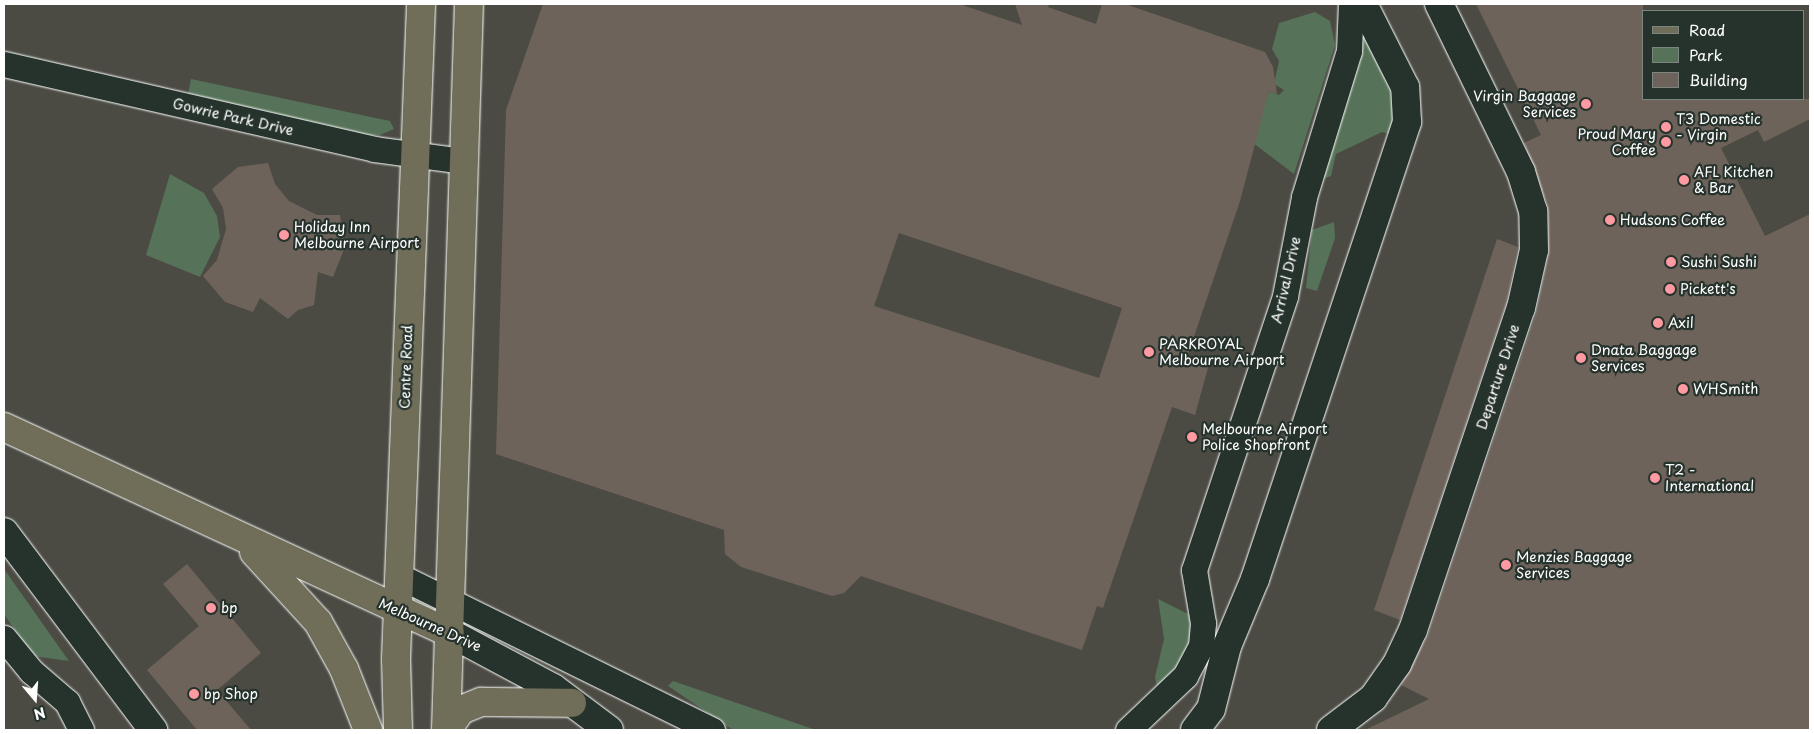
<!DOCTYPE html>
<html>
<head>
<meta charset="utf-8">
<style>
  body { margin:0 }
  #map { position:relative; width:1814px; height:734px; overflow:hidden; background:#3c413a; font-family:"Playpen Sans",sans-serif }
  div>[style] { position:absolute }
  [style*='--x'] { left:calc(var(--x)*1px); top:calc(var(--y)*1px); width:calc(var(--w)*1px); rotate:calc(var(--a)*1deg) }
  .built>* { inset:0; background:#4b4b44 }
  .green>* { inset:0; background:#567258 }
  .building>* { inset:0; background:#6e635a }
  .roads { filter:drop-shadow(0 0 1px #fff) drop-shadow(0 0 1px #fff) }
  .minor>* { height:25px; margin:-12.5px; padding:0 12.5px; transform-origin:12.5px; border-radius:12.5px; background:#26332d }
  .tertiary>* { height:28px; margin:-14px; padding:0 14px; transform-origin:14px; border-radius:14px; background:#26332d }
  .primary>* { height:28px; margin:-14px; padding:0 14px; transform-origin:14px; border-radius:14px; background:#706e59 }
  .dots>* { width:14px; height:14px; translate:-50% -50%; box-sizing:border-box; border:2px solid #26332d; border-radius:50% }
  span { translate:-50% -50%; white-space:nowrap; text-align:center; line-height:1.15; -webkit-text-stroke:4.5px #26332d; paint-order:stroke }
  .poi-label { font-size:14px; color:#fff }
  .right { translate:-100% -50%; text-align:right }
  .left { translate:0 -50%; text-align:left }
  .street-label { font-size:14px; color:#fff }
  .frame { position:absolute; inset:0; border:5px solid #fff; pointer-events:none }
  .legend { position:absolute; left:1642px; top:10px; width:162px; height:90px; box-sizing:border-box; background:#26332d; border:1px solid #7d8581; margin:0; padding:6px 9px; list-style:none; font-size:15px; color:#fff }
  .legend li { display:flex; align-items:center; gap:10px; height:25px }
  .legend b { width:25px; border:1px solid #7d8581 }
  .north { position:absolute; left:10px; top:674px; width:50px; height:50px; -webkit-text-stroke:4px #26332d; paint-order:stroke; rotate:162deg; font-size:14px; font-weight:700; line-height:20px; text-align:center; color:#fff }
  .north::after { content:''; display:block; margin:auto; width:18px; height:22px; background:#fff; clip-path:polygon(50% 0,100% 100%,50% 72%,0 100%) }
</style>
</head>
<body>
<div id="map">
  <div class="built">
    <i style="clip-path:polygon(evenodd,4px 4px,1810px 4px,1810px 730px,4px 730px,4px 4px,1643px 11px,1803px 11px,1803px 99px,1643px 99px,1643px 11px)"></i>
  </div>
  <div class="green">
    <i style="clip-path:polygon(1315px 12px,1330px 21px,1335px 45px,1294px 174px,1253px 143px,1269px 91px,1279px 95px,1284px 90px,1274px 84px,1279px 61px,1272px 49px,1279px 23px)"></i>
    <i style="clip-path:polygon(1368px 39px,1394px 92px,1393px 135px,1382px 132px,1336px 154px,1331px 176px,1318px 181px,1358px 43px)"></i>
    <i style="clip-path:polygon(191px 79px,390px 121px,394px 129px,380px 135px,363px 135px,188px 95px)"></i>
    <i style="clip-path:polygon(170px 174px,204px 193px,217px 216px,220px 237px,200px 277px,146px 255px)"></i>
    <i style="clip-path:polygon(1334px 222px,1335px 238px,1317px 291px,1306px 288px,1312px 230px)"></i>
    <i style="clip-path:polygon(4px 569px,69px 661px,33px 656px,4px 614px)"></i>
    <i style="clip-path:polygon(1158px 599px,1192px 616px,1197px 640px,1158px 693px,1155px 677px,1164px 639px)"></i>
    <i style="clip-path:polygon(673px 681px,816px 730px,733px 730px,668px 686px)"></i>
  </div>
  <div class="building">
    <i style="clip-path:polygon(evenodd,543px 4px,959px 4px,1022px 25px,1015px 4px,1049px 4px,1048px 7px,1096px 24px,1102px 4px,1125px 4px,1265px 52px,1273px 67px,1277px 94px,1269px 91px,1240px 201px,1187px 357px,1209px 364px,1195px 415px,1172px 407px,1103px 608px,1097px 606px,1082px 650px,861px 576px,844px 593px,832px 596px,741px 567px,725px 554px,724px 530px,496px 454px,506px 110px,543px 4px,899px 233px,1122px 308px,1099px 378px,874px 306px,899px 233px)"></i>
    <i style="clip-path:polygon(1476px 4px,1643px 4px,1643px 99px,1810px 99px,1810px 119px,1764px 142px,1758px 130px,1721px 148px,1765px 236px,1810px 214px,1810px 730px,1365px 730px,1429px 699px,1401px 685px,1428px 635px,1536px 313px,1549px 253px,1548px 206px,1524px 143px,1541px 135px)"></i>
    <i style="clip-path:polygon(268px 163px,275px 184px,289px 201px,317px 215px,340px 215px,345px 247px,333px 277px,318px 272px,314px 305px,298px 310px,288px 319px,260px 298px,253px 312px,225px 302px,203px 276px,217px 260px,226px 229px,223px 208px,212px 189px,238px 167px)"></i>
    <i style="clip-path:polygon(1497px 239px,1518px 247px,1506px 304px,1400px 620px,1374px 610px)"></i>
    <i style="clip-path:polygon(187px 564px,261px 653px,217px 690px,251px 730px,197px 730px,147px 670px,199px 626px,163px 584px)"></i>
  </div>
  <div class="roads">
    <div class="minor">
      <i style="--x:4;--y:64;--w:380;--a:12.9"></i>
      <i style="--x:374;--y:149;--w:90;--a:7.7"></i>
      <i style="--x:399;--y:576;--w:349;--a:26.2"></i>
      <i style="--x:4;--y:638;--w:43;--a:50.7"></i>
      <i style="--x:31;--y:671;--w:48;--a:40.7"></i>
      <i style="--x:67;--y:702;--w:31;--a:63"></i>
      <i style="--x:1128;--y:730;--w:79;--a:-43.5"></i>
      <i style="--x:1185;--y:676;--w:34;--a:-62"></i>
      <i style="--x:1201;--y:646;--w:23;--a:-85"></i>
      <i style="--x:1203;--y:623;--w:54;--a:-99.6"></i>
      <i style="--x:1194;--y:570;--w:289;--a:-71.6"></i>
      <i style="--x:1285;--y:296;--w:101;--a:-79.1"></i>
      <i style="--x:1304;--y:197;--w:153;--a:-72.9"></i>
      <i style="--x:1349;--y:51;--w:47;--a:-87.6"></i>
    </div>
    <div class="tertiary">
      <i style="--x:4;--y:532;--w:248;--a:53"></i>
      <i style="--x:450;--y:633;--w:117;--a:28.1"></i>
      <i style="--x:553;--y:688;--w:70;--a:36.9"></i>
      <i style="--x:1195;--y:730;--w:26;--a:-53"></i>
      <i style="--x:1211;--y:709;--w:65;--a:-75.7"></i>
      <i style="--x:1227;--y:646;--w:73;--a:-67.3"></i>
      <i style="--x:1255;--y:579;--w:482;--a:-71.6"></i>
      <i style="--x:1407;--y:122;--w:35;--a:-93"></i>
      <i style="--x:1405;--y:87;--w:93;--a:-116.8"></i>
      <i style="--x:1331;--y:730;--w:53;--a:-37.3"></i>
      <i style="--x:1373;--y:698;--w:42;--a:-54.8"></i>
      <i style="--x:1397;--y:664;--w:38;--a:-65"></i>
      <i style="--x:1413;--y:630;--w:340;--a:-71.5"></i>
      <i style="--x:1521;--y:308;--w:59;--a:-77.4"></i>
      <i style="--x:1534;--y:250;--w:39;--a:-91"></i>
      <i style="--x:1533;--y:211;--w:41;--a:-107.1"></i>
      <i style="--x:1521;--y:172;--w:187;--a:-116"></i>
    </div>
    <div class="primary">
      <i style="--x:4;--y:427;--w:491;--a:24.8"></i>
      <i style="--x:254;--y:552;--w:95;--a:47.6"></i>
      <i style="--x:318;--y:622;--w:54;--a:61"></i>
      <i style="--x:344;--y:669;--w:66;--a:68.5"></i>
      <i style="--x:398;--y:730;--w:71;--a:-91.6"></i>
      <i style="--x:396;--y:659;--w:655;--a:-87.81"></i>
      <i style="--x:446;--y:730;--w:726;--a:-88.19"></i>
      <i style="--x:447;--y:730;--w:24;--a:-55"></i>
      <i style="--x:461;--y:710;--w:22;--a:-22"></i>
      <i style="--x:481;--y:702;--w:91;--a:0.6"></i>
    </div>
  </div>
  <div class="dots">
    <i style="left:1586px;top:104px;background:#ff9aa2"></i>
    <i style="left:1666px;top:127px;background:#ff9aa2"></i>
    <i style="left:1666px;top:142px;background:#ff9aa2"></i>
    <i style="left:1684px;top:180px;background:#ff9aa2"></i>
    <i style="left:1610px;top:220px;background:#ff9aa2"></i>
    <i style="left:284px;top:235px;background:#ff9aa2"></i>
    <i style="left:1671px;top:262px;background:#ff9aa2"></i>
    <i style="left:1670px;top:289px;background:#ff9aa2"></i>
    <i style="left:1658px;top:323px;background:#ff9aa2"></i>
    <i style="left:1149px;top:352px;background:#ff9aa2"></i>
    <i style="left:1581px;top:358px;background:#ff9aa2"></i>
    <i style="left:1683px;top:389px;background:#ff9aa2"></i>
    <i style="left:1192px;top:437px;background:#ff9aa2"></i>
    <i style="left:1655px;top:478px;background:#ff9aa2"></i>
    <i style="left:1506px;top:565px;background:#ff9aa2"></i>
    <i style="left:211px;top:608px;background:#ff9aa2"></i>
    <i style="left:194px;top:694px;background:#ff9aa2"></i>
  </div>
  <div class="poi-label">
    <span class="right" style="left:1576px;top:104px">Virgin Baggage<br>Services</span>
    <span class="left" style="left:1676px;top:127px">T3 Domestic<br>- Virgin</span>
    <span class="right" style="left:1656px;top:142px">Proud Mary<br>Coffee</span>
    <span class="left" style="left:1694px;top:180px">AFL Kitchen<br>&amp; Bar</span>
    <span class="left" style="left:1620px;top:220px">Hudsons Coffee</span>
    <span class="left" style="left:294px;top:235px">Holiday Inn<br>Melbourne Airport</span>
    <span class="left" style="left:1681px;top:262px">Sushi Sushi</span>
    <span class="left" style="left:1680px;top:289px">Pickett's</span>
    <span class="left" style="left:1668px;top:323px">Axil</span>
    <span class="left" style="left:1159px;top:352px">PARKROYAL<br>Melbourne Airport</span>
    <span class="left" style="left:1591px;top:358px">Dnata Baggage<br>Services</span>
    <span class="left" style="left:1693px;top:389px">WHSmith</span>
    <span class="left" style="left:1202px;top:437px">Melbourne Airport<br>Police Shopfront</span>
    <span class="left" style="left:1665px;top:478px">T2 -<br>International</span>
    <span class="left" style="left:1516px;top:565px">Menzies Baggage<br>Services</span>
    <span class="left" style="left:221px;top:608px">bp</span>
    <span class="left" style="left:204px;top:694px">bp Shop</span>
  </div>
  <div class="street-label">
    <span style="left:233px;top:117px;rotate:13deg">Gowrie Park Drive</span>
    <span style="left:1286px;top:280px;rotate:-77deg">Arrival Drive</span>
    <span style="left:406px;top:367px;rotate:-88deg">Centre Road</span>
    <span style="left:1498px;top:377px;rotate:-72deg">Departure Drive</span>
    <span style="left:430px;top:625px;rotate:24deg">Melbourne Drive</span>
  </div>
  <div class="frame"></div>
  <ul class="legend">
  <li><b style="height:6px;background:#706e59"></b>Road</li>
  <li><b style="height:14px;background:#567258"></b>Park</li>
  <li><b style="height:14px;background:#6e635a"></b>Building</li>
  </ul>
  <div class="north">N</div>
</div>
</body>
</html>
